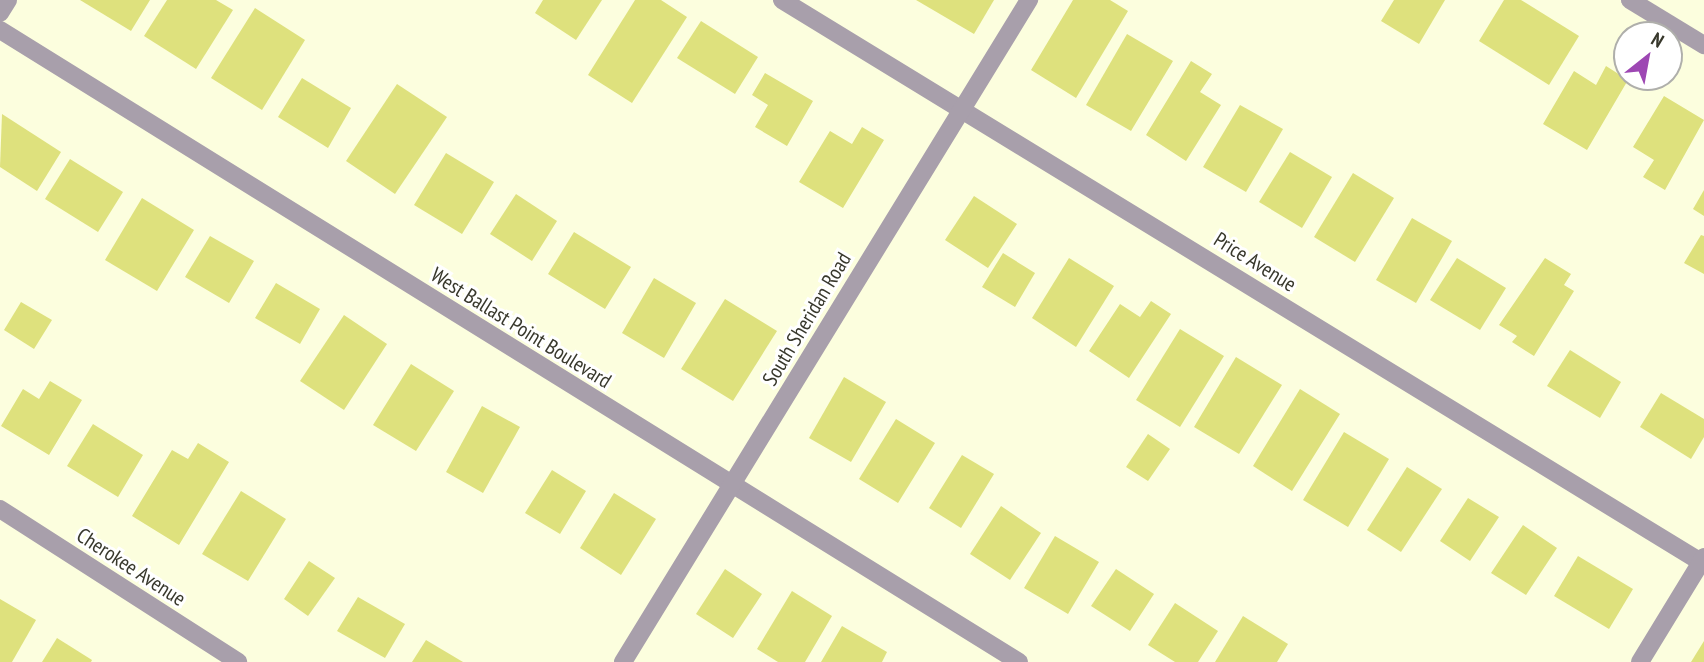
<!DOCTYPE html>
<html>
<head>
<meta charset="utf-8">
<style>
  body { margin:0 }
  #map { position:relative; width:1704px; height:662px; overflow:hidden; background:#fcfede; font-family:"PT Sans Narrow",sans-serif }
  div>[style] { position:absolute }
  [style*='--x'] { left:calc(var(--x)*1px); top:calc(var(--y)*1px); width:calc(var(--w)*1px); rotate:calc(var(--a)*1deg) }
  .building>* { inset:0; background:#dee17d }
  .minor>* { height:18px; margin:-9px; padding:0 9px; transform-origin:9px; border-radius:9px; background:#a89fab }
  span { translate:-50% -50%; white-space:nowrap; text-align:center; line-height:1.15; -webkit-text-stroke:6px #fff; paint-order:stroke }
  .street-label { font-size:21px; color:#38382c }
  .north { position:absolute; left:1613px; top:21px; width:70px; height:70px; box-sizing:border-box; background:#fff; border:2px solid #afafab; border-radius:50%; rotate:31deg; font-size:19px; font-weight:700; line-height:28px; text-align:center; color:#38382c }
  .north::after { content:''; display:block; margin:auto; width:24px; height:32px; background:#9d47b3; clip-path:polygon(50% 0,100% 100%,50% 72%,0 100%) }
</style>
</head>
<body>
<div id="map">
  <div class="building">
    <i style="clip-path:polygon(80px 0,150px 0,131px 31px)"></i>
    <i style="clip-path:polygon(167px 0,216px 0,233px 10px,196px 69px,144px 36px)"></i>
    <i style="clip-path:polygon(543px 0,602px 0,576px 40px,535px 13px)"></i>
    <i style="clip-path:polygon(635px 0,661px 0,687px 17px,632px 103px,588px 75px)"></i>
    <i style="clip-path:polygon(916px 0,994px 0,974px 34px)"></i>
    <i style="clip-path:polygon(1073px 0,1110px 0,1128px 11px,1076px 98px,1031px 70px)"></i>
    <i style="clip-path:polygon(1394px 0,1445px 0,1419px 44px,1381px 21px)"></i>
    <i style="clip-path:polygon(1504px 0,1521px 0,1579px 36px,1549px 85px,1479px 41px)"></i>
    <i style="clip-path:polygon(255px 8px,305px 40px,262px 110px,211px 78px)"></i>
    <i style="clip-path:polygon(701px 21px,758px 57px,735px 94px,677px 58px)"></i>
    <i style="clip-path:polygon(1127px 34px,1173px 61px,1131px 131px,1086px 105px)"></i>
    <i style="clip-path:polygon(1191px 61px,1212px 74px,1200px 92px,1221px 105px,1186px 161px,1146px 135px)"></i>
    <i style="clip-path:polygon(1606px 66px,1628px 80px,1587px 150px,1543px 124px,1574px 71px,1596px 85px)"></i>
    <i style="clip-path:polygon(765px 73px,813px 101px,787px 146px,755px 127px,768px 105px,752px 95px)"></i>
    <i style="clip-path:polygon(302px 78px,351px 108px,328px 148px,278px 117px)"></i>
    <i style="clip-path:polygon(397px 84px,447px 117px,395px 194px,346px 161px)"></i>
    <i style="clip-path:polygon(1664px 96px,1704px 120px,1665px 190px,1643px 177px,1654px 160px,1633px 147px)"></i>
    <i style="clip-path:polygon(1240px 105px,1283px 129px,1246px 192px,1203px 167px)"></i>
    <i style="clip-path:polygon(2px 114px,61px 152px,37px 191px,0 167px)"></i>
    <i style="clip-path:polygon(862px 127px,884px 140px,843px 208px,799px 182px,830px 131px,852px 144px)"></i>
    <i style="clip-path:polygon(1290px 152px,1332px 177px,1302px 228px,1259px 202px)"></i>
    <i style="clip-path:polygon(446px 153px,494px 182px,462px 234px,414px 205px)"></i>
    <i style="clip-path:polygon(70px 159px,123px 192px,98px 232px,45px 199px)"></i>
    <i style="clip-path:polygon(1353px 173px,1394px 198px,1355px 262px,1314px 237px)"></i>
    <i style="clip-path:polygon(1704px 190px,1704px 216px,1693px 209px)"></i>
    <i style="clip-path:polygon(516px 194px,557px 221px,532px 261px,490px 234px)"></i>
    <i style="clip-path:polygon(974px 196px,1017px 224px,988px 268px,945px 240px)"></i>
    <i style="clip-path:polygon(142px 198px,194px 230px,157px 291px,105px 260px)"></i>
    <i style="clip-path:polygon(1412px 218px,1452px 241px,1416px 303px,1376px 280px)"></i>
    <i style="clip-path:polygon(574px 232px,631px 267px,605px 309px,548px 274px)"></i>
    <i style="clip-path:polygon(1701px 235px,1704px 236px,1704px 274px,1684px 263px)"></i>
    <i style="clip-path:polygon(210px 236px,254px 261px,229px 303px,185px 277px)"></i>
    <i style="clip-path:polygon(1003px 253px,1035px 273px,1015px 307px,982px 287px)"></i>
    <i style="clip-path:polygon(1069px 258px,1114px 286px,1076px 347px,1032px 318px)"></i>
    <i style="clip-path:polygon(1457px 258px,1506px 288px,1480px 330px,1430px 300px)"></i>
    <i style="clip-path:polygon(1545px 258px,1571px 274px,1564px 285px,1574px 291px,1534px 356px,1512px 342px,1517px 336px,1499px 325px)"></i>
    <i style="clip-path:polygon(654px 278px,696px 303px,664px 358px,622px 333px)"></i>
    <i style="clip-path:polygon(276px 283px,320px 309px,300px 344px,255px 318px)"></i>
    <i style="clip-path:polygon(725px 299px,777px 331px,733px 401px,681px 369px)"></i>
    <i style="clip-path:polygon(1151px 301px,1171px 314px,1129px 378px,1089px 351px,1120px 304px,1140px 317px)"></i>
    <i style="clip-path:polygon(21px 302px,52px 320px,34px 349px,4px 330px)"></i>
    <i style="clip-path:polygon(344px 315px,387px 344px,344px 410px,300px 381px)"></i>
    <i style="clip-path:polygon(1180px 329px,1224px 356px,1180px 427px,1136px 400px)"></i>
    <i style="clip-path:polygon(1570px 350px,1621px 382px,1600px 418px,1547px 386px)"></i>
    <i style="clip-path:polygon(1236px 357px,1282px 385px,1239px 454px,1194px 427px)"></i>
    <i style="clip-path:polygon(411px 364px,454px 391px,416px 451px,373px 425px)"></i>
    <i style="clip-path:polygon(844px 377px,886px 402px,851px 462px,809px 438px)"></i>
    <i style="clip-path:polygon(50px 381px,82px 400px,49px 455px,1px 426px,23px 389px,39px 399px)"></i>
    <i style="clip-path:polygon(1300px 389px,1340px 414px,1292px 491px,1253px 466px)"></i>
    <i style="clip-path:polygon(1661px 393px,1704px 419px,1704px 437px,1691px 459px,1640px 427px)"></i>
    <i style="clip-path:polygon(482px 406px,520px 427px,483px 493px,446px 472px)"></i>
    <i style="clip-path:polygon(896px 419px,935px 443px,898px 503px,859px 479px)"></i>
    <i style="clip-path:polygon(93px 424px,143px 455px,118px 497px,67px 466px)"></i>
    <i style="clip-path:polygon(1344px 432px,1389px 459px,1348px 527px,1303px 500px)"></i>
    <i style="clip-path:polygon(1148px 434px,1170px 449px,1148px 481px,1126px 467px)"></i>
    <i style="clip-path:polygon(198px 443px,229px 462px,179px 545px,132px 516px,172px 450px,188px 459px)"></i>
    <i style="clip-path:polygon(962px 455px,994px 474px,961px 528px,929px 508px)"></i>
    <i style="clip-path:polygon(1407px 467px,1442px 489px,1401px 552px,1367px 530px)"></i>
    <i style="clip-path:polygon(552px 470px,586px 491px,560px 534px,525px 513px)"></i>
    <i style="clip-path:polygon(241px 491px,286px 519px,248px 581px,202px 554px)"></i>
    <i style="clip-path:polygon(614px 493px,656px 519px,621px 575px,580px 548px)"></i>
    <i style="clip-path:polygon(1468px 498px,1499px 517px,1470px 561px,1440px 541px)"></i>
    <i style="clip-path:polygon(1001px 506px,1041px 533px,1010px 580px,970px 554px)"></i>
    <i style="clip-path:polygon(1523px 525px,1557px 548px,1526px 595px,1491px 573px)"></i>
    <i style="clip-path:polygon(1055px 536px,1099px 562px,1068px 614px,1024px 588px)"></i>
    <i style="clip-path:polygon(1578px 556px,1633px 589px,1609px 629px,1554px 596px)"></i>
    <i style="clip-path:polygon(309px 561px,335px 578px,308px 616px,284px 599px)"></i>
    <i style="clip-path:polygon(725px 569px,762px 594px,733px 638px,696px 614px)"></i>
    <i style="clip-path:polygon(1116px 569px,1154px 594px,1130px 631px,1091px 606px)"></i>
    <i style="clip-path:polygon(792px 591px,832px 616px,805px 662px,778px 662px,757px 649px)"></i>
    <i style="clip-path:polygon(358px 597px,405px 624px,385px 658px,337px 631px)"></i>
    <i style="clip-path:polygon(0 599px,36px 620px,12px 662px,0 662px)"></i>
    <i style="clip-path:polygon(1175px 603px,1218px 631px,1198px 662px,1175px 662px,1148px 645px)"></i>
    <i style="clip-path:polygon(1243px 616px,1288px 644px,1277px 662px,1215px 662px)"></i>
    <i style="clip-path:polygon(842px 626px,887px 652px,882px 662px,821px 662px)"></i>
    <i style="clip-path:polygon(57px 638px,92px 660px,91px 662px,42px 662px)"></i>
    <i style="clip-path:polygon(426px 640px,463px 662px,412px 662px)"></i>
    <i style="clip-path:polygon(1704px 641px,1704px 662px,1691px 662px)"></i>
  </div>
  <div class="minor">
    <i style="--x:782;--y:0;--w:1081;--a:31.45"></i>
    <i style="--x:1630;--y:0;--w:87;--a:31.3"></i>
    <i style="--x:0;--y:13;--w:15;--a:-58"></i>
    <i style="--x:0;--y:30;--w:1199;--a:31.81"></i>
    <i style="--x:0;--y:509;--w:283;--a:32.7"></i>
    <i style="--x:623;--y:662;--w:777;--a:-58.48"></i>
    <i style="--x:1640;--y:662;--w:123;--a:-58.6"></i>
  </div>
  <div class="street-label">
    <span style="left:1255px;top:262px;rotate:32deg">Price Avenue</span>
    <span style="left:807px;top:319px;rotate:-59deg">South Sheridan Road</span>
    <span style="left:521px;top:328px;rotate:32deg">West Ballast Point Boulevard</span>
    <span style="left:131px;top:567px;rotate:33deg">Cherokee Avenue</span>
  </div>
  <div class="north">N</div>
</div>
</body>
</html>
